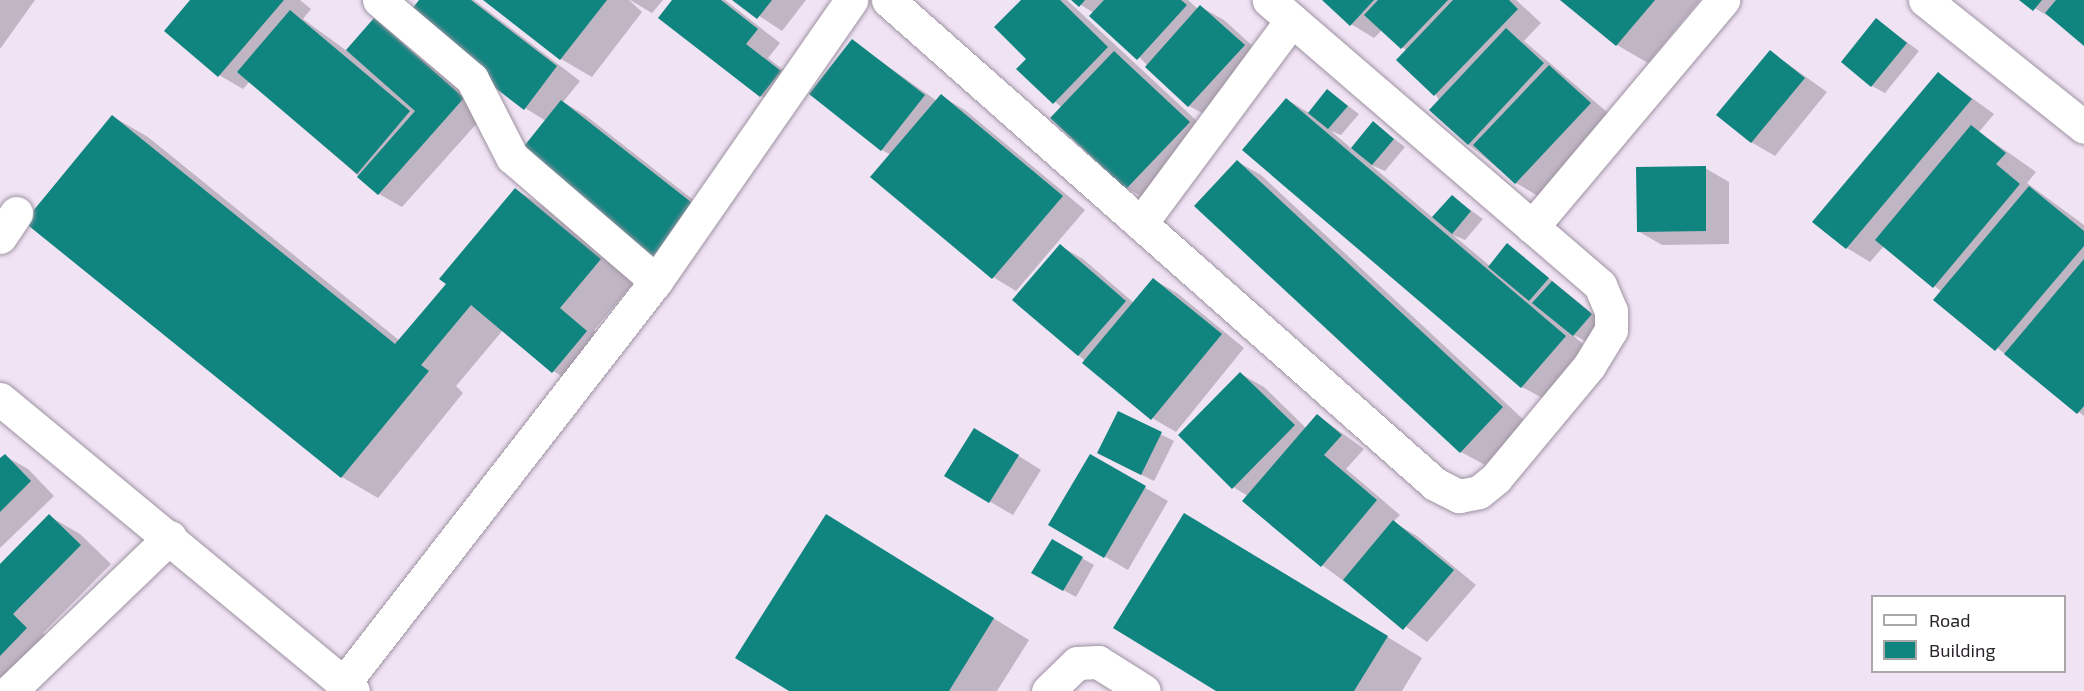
<!DOCTYPE html>
<html>
<head>
<meta charset="utf-8">
<style>
  body { margin:0 }
  #map { position:relative; width:2084px; height:691px; overflow:hidden; background:#f0e3f4; font-family:"Exo 2",sans-serif }
  div>[style] { position:absolute }
  [style*='--x'] { left:calc(var(--x)*1px); top:calc(var(--y)*1px); width:calc(var(--w)*1px); rotate:calc(var(--a)*1deg) }
  .shadow>* { inset:0; background:#0003 }
  .building>* { inset:0; background:#10847f }
  .roads { filter:drop-shadow(0 0 2px #9d92a1) drop-shadow(0 0 2px #9d92a1) }
  .minor>* { height:33px; margin:-16.5px; padding:0 16.5px; transform-origin:16.5px; border-radius:16.5px; background:#fff }
  .major>* { height:33px; margin:-16.5px; padding:0 16.5px; transform-origin:16.5px; border-radius:16.5px; background:#fff }
  span { translate:-50% -50%; white-space:nowrap; text-align:center; line-height:1.15; -webkit-text-stroke:6px #fff; paint-order:stroke }
  .legend { position:absolute; left:1871px; top:595px; width:195px; height:78px; box-sizing:border-box; background:#fff; border:2px solid #a9a7aa; margin:0; padding:8px 10px; list-style:none; font-size:18px; color:#29242a }
  .legend li { display:flex; align-items:center; gap:12px; height:30px }
  .legend b { width:30px; border:2px solid #a9a7aa }
</style>
</head>
<body>
<div id="map">
  <div class="shadow">
    <i style="clip-path:polygon(0 0,35px 0,0 49px)"></i>
    <i style="clip-path:polygon(192px 0,300px 0,311px 9px,303px 19px,347px 51px,375px 20px,398px 33px,487px 112px,402px 207px,379px 194px,250px 81px,243px 89px,219px 75px)"></i>
    <i style="clip-path:polygon(421px 0,474px 0,580px 81px,563px 102px,585px 115px,719px 220px,676px 274px,546px 121px,525px 108px)"></i>
    <i style="clip-path:polygon(486px 0,629px 0,642px 12px,592px 77px,561px 59px)"></i>
    <i style="clip-path:polygon(630px 0,663px 0,652px 13px)"></i>
    <i style="clip-path:polygon(674px 0,725px 0,780px 43px,768px 58px,803px 85px,784px 110px,761px 96px)"></i>
    <i style="clip-path:polygon(735px 0,806px 0,782px 31px)"></i>
    <i style="clip-path:polygon(1023px 0,1067px 0,1213px 136px,1151px 202px,1127px 188px,1052px 118px,1062px 108px,1019px 69px,1028px 59px)"></i>
    <i style="clip-path:polygon(1073px 0,1188px 0,1198px 9px,1201px 7px,1224px 20px,1267px 59px,1213px 119px,1189px 106px,1094px 13px)"></i>
    <i style="clip-path:polygon(1324px 0,1516px 0,1541px 23px,1524px 41px,1614px 118px,1540px 197px,1516px 183px,1468px 144px,1407px 51px,1382px 30px,1374px 38px,1351px 24px)"></i>
    <i style="clip-path:polygon(1563px 0,1700px 0,1648px 63px,1617px 45px)"></i>
    <i style="clip-path:polygon(2021px 0,2084px 0,2084px 44px,2058px 22px)"></i>
    <i style="clip-path:polygon(1877px 20px,1919px 51px,1885px 93px,1872px 86px)"></i>
    <i style="clip-path:polygon(852px 41px,937px 101px,941px 96px,965px 110px,1085px 210px,1016px 291px,993px 277px,891px 155px,882px 150px)"></i>
    <i style="clip-path:polygon(1771px 52px,1827px 92px,1775px 156px,1751px 142px)"></i>
    <i style="clip-path:polygon(1939px 74px,1994px 114px,1979px 132px,2036px 172px,2027px 183px,2084px 225px,2084px 416px,1936px 300px,1942px 292px,1884px 246px,1870px 262px,1847px 248px)"></i>
    <i style="clip-path:polygon(1328px 91px,1359px 114px,1341px 135px,1331px 131px,1352px 149px,1373px 123px,1405px 147px,1385px 171px,1371px 165px,1433px 218px,1452px 197px,1483px 219px,1465px 240px,1453px 235px,1490px 266px,1508px 245px,1603px 322px,1587px 342px,1572px 334px,1589px 350px,1546px 400px,1522px 387px,1244px 149px,1286px 99px,1309px 113px)"></i>
    <i style="clip-path:polygon(112px 116px,148px 137px,400px 341px,448px 284px,516px 190px,552px 211px,636px 280px,594px 330px,622px 353px,589px 392px,553px 371px,503px 330px,456px 386px,463px 393px,378px 498px,342px 477px,26px 222px)"></i>
    <i style="clip-path:polygon(1238px 162px,1261px 175px,1525px 421px,1485px 465px,1461px 452px,1196px 206px)"></i>
    <i style="clip-path:polygon(1705px 168px,1729px 182px,1729px 244px,1662px 245px,1638px 231px)"></i>
    <i style="clip-path:polygon(1060px 246px,1083px 259px,1134px 303px,1154px 280px,1177px 293px,1244px 348px,1176px 432px,1152px 418px,1078px 355px)"></i>
    <i style="clip-path:polygon(1241px 374px,1264px 387px,1306px 428px,1317px 415px,1364px 449px,1346px 469px,1400px 515px,1393px 522px,1417px 536px,1476px 585px,1427px 642px,1322px 565px,1248px 496px,1233px 487px)"></i>
    <i style="clip-path:polygon(1119px 413px,1174px 441px,1154px 481px,1111px 460px)"></i>
    <i style="clip-path:polygon(998px 443px,1041px 470px,1013px 515px,946px 476px)"></i>
    <i style="clip-path:polygon(5px 456px,28px 469px,54px 496px,0 548px,0 460px)"></i>
    <i style="clip-path:polygon(1090px 456px,1168px 501px,1128px 570px,1050px 525px)"></i>
    <i style="clip-path:polygon(49px 516px,80px 534px,111px 564px,43px 633px,57px 647px,0 691px,0 566px)"></i>
    <i style="clip-path:polygon(826px 516px,1029px 640px,997px 691px,792px 691px)"></i>
    <i style="clip-path:polygon(1220px 535px,1422px 658px,1402px 691px,1219px 691px)"></i>
    <i style="clip-path:polygon(1052px 541px,1094px 565px,1076px 597px,1033px 573px)"></i>
  </div>
  <div class="building">
    <i style="clip-path:polygon(190px 0,284px 0,218px 77px,164px 31px)"></i>
    <i style="clip-path:polygon(419px 0,471px 0,557px 66px,524px 110px,405px 18px)"></i>
    <i style="clip-path:polygon(483px 0,607px 0,560px 60px)"></i>
    <i style="clip-path:polygon(672px 0,721px 0,758px 29px,746px 44px,781px 71px,760px 97px,658px 18px)"></i>
    <i style="clip-path:polygon(732px 0,772px 0,757px 19px)"></i>
    <i style="clip-path:polygon(1021px 0,1060px 0,1108px 47px,1053px 104px,1016px 69px,1026px 59px,994px 27px)"></i>
    <i style="clip-path:polygon(1071px 0,1085px 0,1079px 7px)"></i>
    <i style="clip-path:polygon(1104px 0,1181px 0,1187px 5px,1137px 60px,1089px 16px)"></i>
    <i style="clip-path:polygon(1322px 0,1374px 0,1350px 26px)"></i>
    <i style="clip-path:polygon(1378px 0,1448px 0,1401px 49px,1364px 15px)"></i>
    <i style="clip-path:polygon(1453px 0,1509px 0,1518px 9px,1434px 96px,1396px 60px)"></i>
    <i style="clip-path:polygon(1560px 0,1655px 0,1616px 46px)"></i>
    <i style="clip-path:polygon(2019px 0,2042px 0,2033px 11px)"></i>
    <i style="clip-path:polygon(2056px 0,2084px 0,2084px 46px,2045px 13px)"></i>
    <i style="clip-path:polygon(1200px 5px,1245px 45px,1188px 107px,1145px 67px)"></i>
    <i style="clip-path:polygon(290px 10px,410px 111px,357px 174px,237px 72px)"></i>
    <i style="clip-path:polygon(374px 18px,464px 98px,378px 195px,357px 177px,415px 111px,346px 50px)"></i>
    <i style="clip-path:polygon(1876px 18px,1907px 43px,1871px 87px,1841px 62px)"></i>
    <i style="clip-path:polygon(1506px 28px,1544px 63px,1468px 145px,1429px 110px)"></i>
    <i style="clip-path:polygon(852px 39px,925px 95px,881px 151px,809px 94px)"></i>
    <i style="clip-path:polygon(1770px 50px,1805px 78px,1751px 143px,1716px 115px)"></i>
    <i style="clip-path:polygon(1114px 51px,1190px 122px,1126px 189px,1050px 118px)"></i>
    <i style="clip-path:polygon(1549px 65px,1591px 103px,1515px 184px,1473px 145px)"></i>
    <i style="clip-path:polygon(1938px 72px,1972px 99px,1846px 249px,1812px 222px)"></i>
    <i style="clip-path:polygon(1327px 89px,1348px 106px,1328px 129px,1308px 113px)"></i>
    <i style="clip-path:polygon(941px 94px,1063px 196px,992px 279px,870px 177px)"></i>
    <i style="clip-path:polygon(1286px 98px,1566px 336px,1521px 388px,1242px 150px)"></i>
    <i style="clip-path:polygon(561px 100px,696px 206px,652px 261px,517px 155px)"></i>
    <i style="clip-path:polygon(112px 115px,395px 344px,446px 284px,439px 279px,515px 188px,601px 259px,560px 308px,587px 331px,552px 373px,471px 305px,421px 365px,429px 371px,341px 478px,24px 222px)"></i>
    <i style="clip-path:polygon(1373px 121px,1394px 139px,1372px 165px,1351px 148px)"></i>
    <i style="clip-path:polygon(1971px 125px,2006px 153px,1996px 164px,2020px 184px,1933px 288px,1875px 240px)"></i>
    <i style="clip-path:polygon(1237px 160px,1503px 407px,1460px 453px,1194px 206px)"></i>
    <i style="clip-path:polygon(1706px 166px,1706px 231px,1637px 232px,1636px 167px)"></i>
    <i style="clip-path:polygon(2029px 186px,2084px 231px,2084px 246px,1995px 351px,1933px 300px)"></i>
    <i style="clip-path:polygon(1452px 195px,1471px 211px,1452px 234px,1432px 217px)"></i>
    <i style="clip-path:polygon(1507px 243px,1549px 278px,1529px 301px,1488px 267px)"></i>
    <i style="clip-path:polygon(1060px 244px,1126px 301px,1078px 356px,1012px 300px)"></i>
    <i style="clip-path:polygon(2084px 259px,2084px 406px,2077px 414px,2004px 354px)"></i>
    <i style="clip-path:polygon(1153px 278px,1222px 334px,1151px 420px,1082px 363px)"></i>
    <i style="clip-path:polygon(1552px 281px,1592px 314px,1573px 336px,1532px 303px)"></i>
    <i style="clip-path:polygon(1240px 372px,1295px 425px,1232px 489px,1178px 435px)"></i>
    <i style="clip-path:polygon(1118px 411px,1162px 432px,1141px 475px,1097px 453px)"></i>
    <i style="clip-path:polygon(1317px 414px,1342px 435px,1324px 455px,1377px 500px,1321px 567px,1242px 501px)"></i>
    <i style="clip-path:polygon(974px 428px,1019px 455px,989px 503px,944px 476px)"></i>
    <i style="clip-path:polygon(5px 454px,31px 481px,0 512px,0 458px)"></i>
    <i style="clip-path:polygon(1090px 454px,1146px 486px,1104px 558px,1048px 525px)"></i>
    <i style="clip-path:polygon(1184px 513px,1388px 636px,1354px 691px,1216px 691px,1113px 628px)"></i>
    <i style="clip-path:polygon(49px 514px,81px 545px,13px 614px,27px 628px,0 656px,0 564px)"></i>
    <i style="clip-path:polygon(826px 514px,994px 618px,949px 691px,789px 691px,735px 658px)"></i>
    <i style="clip-path:polygon(1393px 520px,1454px 570px,1403px 630px,1343px 580px)"></i>
    <i style="clip-path:polygon(1052px 539px,1083px 557px,1063px 591px,1031px 573px)"></i>
  </div>
  <div class="roads">
    <div class="minor">
      <i style="--x:379;--y:0;--w:122;--a:40.3"></i>
      <i style="--x:472;--y:79;--w:88;--a:62.9"></i>
      <i style="--x:512;--y:157;--w:190;--a:40.7"></i>
      <i style="--x:888;--y:0;--w:730;--a:41.5"></i>
      <i style="--x:1435;--y:484;--w:27;--a:27"></i>
      <i style="--x:1459;--y:496;--w:20;--a:-11"></i>
      <i style="--x:1479;--y:492;--w:22;--a:-39"></i>
      <i style="--x:1496;--y:478;--w:146;--a:-50.3"></i>
      <i style="--x:1589;--y:366;--w:42;--a:-58.6"></i>
      <i style="--x:1611;--y:330;--w:19;--a:-90"></i>
      <i style="--x:1611;--y:311;--w:28;--a:-113"></i>
      <i style="--x:1600;--y:285;--w:437;--a:-139.3"></i>
      <i style="--x:1925;--y:0;--w:203;--a:38.6"></i>
      <i style="--x:1141;--y:223;--w:253;--a:-53.4"></i>
      <i style="--x:1532;--y:227;--w:297;--a:-49.9"></i>
      <i style="--x:0;--y:237;--w:29;--a:-56"></i>
      <i style="--x:344;--y:683;--w:509;--a:-52.18"></i>
      <i style="--x:656;--y:281;--w:342;--a:-55.2"></i>
      <i style="--x:10;--y:691;--w:222;--a:-43.9"></i>
      <i style="--x:1048;--y:691;--w:40;--a:-44"></i>
      <i style="--x:1077;--y:663;--w:21;--a:-3"></i>
      <i style="--x:1098;--y:662;--w:54;--a:32.2"></i>
    </div>
    <div class="major">
      <i style="--x:0;--y:399;--w:458;--a:39.6"></i>
    </div>
  </div>
  <ul class="legend">
  <li><b style="height:8px;background:#fff"></b>Road</li>
  <li><b style="height:16px;background:#10847f"></b>Building</li>
  </ul>
</div>
</body>
</html>
